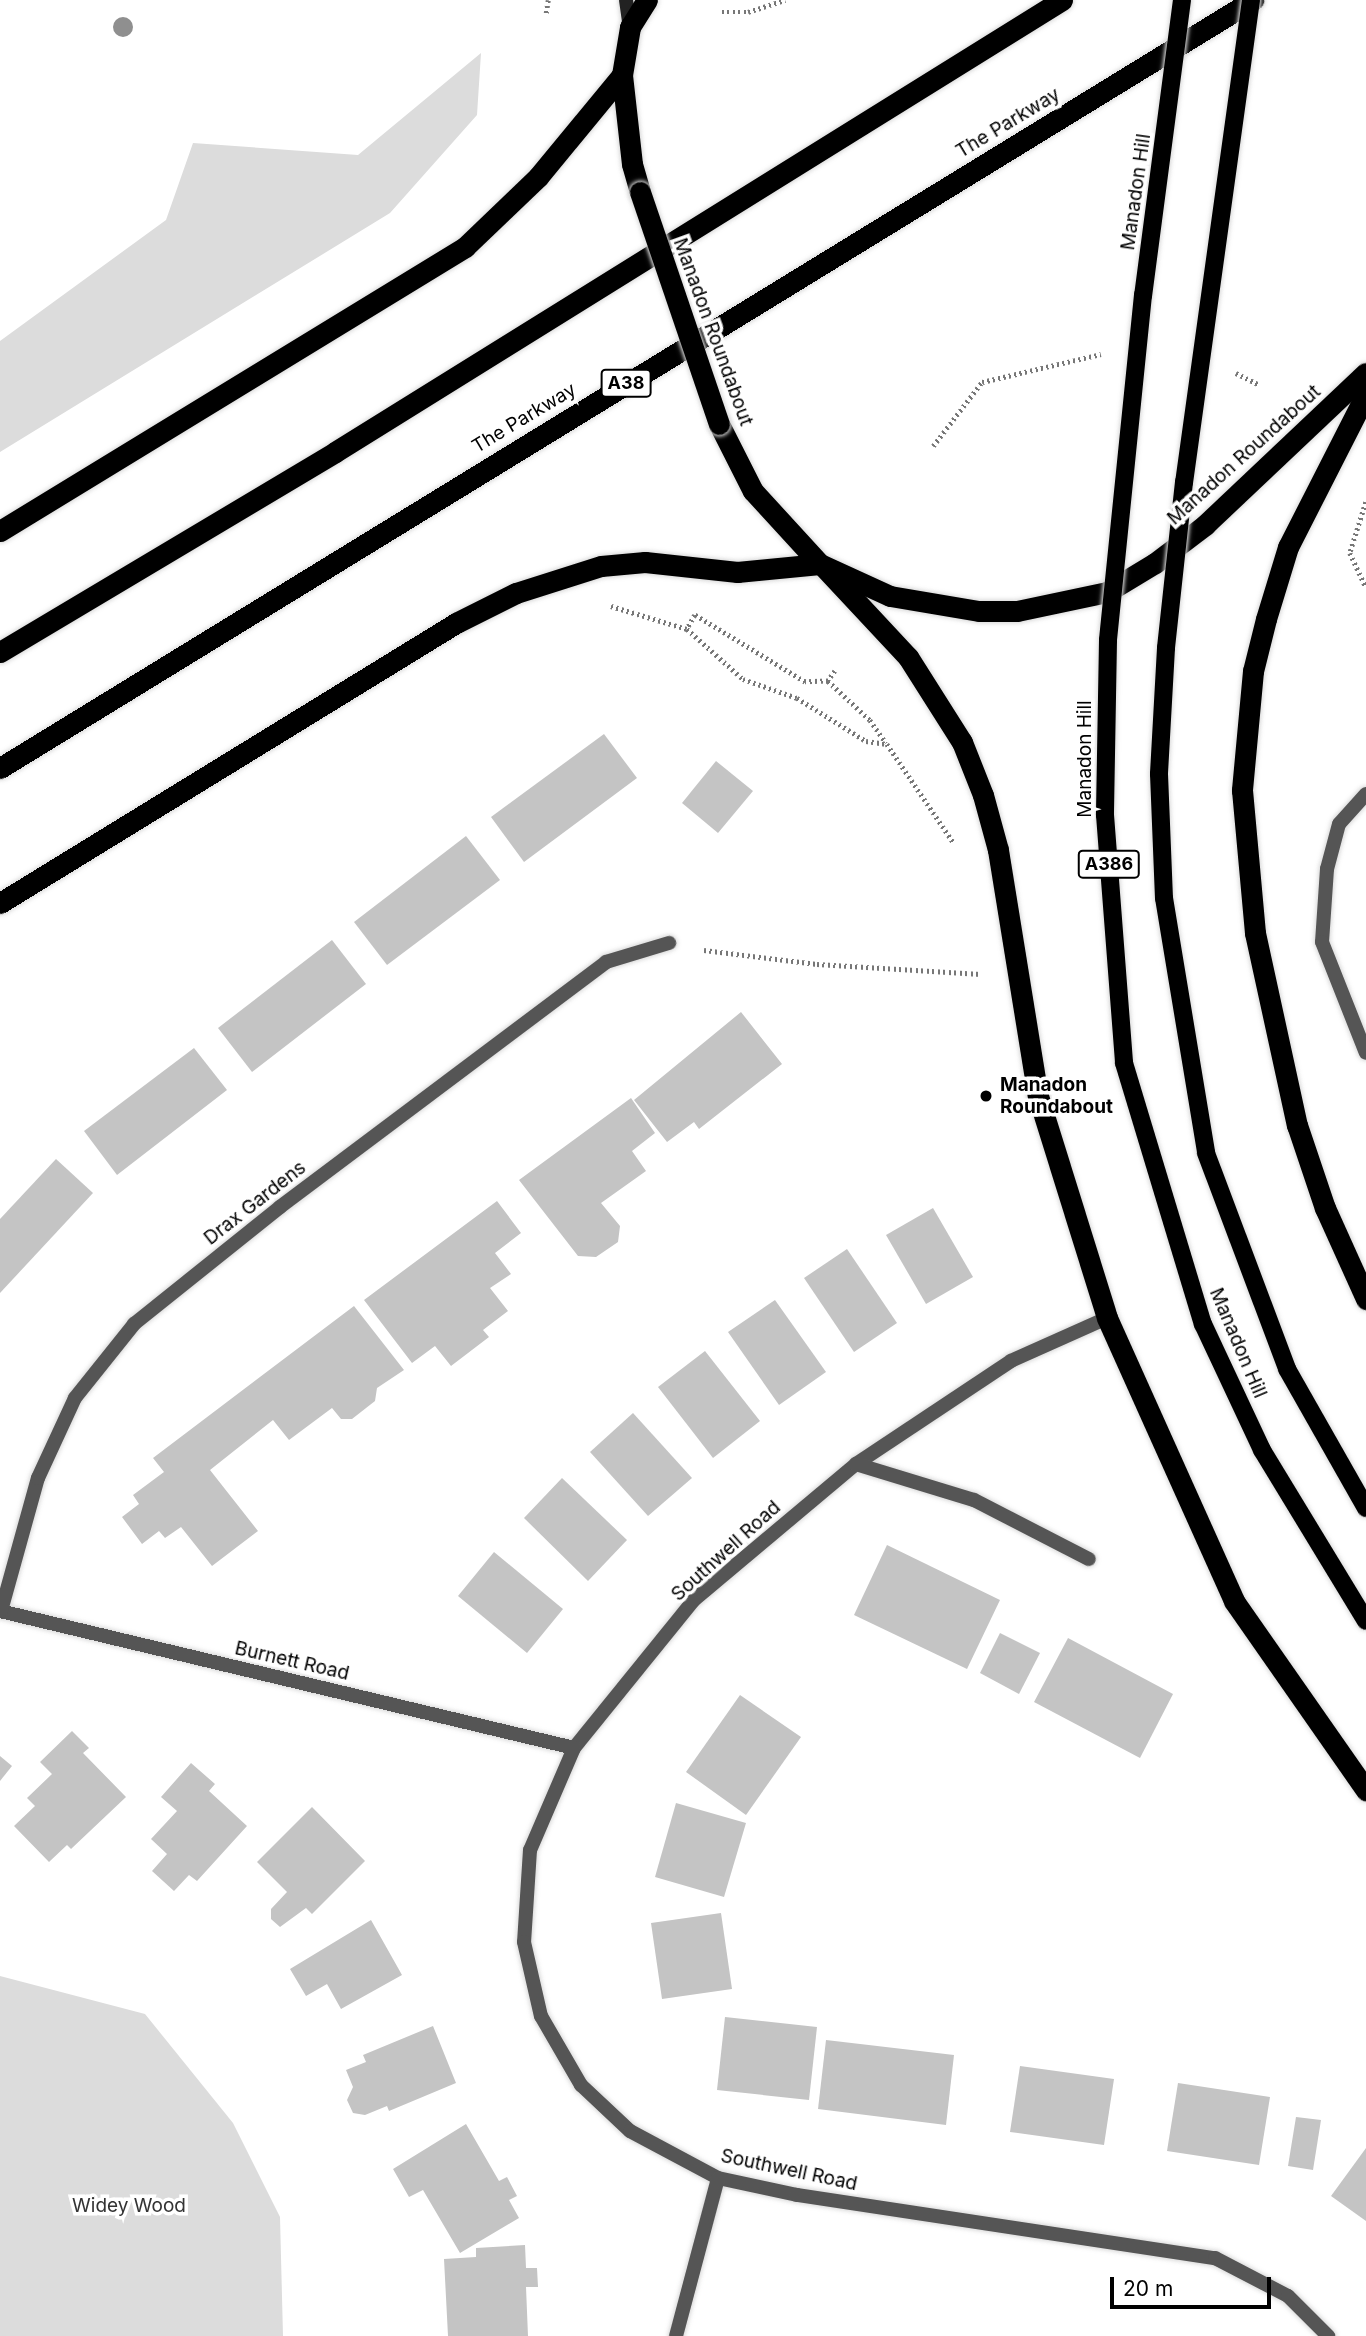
<!DOCTYPE html>
<html>
<head>
<meta charset="utf-8">
<style>
  body { margin:0 }
  #map { position:relative; width:1366px; height:2336px; overflow:hidden; background:#fff; font-family:Inter,sans-serif }
  div>[style] { position:absolute }
  [style*='--x'] { left:calc(var(--x)*1px); top:calc(var(--y)*1px); width:calc(var(--w)*1px); rotate:calc(var(--a)*1deg) }
  .green>* { inset:0; background:#dcdcdc }
  .building>* { inset:0; background:#c4c4c4 }
  .path>* { height:4.5px; margin-top:-2.25px; transform-origin:0; background:repeating-linear-gradient(90deg,#777 0 2px,transparent 0 5.5px) }
  .roads { filter:drop-shadow(0 0 2px #dbdbdb) drop-shadow(0 0 2px #dbdbdb) }
  .street>* { height:14px; margin:-7px; padding:0 7px; transform-origin:7px; border-radius:7px; background:#555 }
  .secondary>* { height:14px; margin:-7px; padding:0 7px; transform-origin:7px; border-radius:7px; background:#222 }
  .highway>* { height:21px; margin:-10.5px; padding:0 10.5px; transform-origin:10.5px; border-radius:10.5px; background:#000 }
  .bridges { filter:drop-shadow(0 0 2px #dbdbdb) drop-shadow(0 0 2px #dbdbdb) }
  .primary-bridge>* { height:18px; margin:-9px; padding:0 9px; transform-origin:9px; border-radius:9px; background:#000 }
  .highway-bridge>* { height:21px; margin:-10.5px; padding:0 10.5px; transform-origin:10.5px; border-radius:10.5px; background:#000 }
  .trees>* { width:20px; height:20px; margin:-10px; border-radius:50%; background:#8f8f8f }
  .dots>* { width:19px; height:19px; translate:-50% -50%; box-sizing:border-box; border:4px solid #fff; border-radius:50% }
  span { translate:-50% -50%; white-space:nowrap; text-align:center; line-height:1.15; -webkit-text-stroke:7px #fff; paint-order:stroke }
  .shield-label span { padding:2px 5px; background:#fff; border:2px solid; border-radius:5px; -webkit-text-stroke-width:0 }
  .shield-label { font-size:18px; color:#000; font-weight:700 }
  .street-label { font-size:19px; color:#000 }
  .poi-label { font-size:19px; color:#000; font-weight:700 }
  .left { translate:0 -50%; text-align:left }
  .park-label { font-size:19px; color:#333 }
  .scale { position:absolute; left:1110px; top:2277px; width:161px; height:32px; box-sizing:border-box; border:4px solid #000; border-top:0; padding-left:9px; font-size:21px; line-height:24px; white-space:nowrap; color:#000; -webkit-text-stroke:5px #fff; paint-order:stroke }
</style>
</head>
<body>
<div id="map">
  <div class="green">
    <i style="clip-path:polygon(481px 53px,477px 115px,390px 213px,0 452px,0 341px,166px 220px,193px 143px,358px 155px)"></i>
    <i style="clip-path:polygon(0 1976px,145px 2014px,233px 2123px,280px 2217px,283px 2336px,0 2336px)"></i>
  </div>
  <div class="building">
    <i style="clip-path:polygon(604px 734px,637px 778px,524px 862px,491px 817px)"></i>
    <i style="clip-path:polygon(716px 761px,753px 791px,718px 833px,682px 803px)"></i>
    <i style="clip-path:polygon(466px 836px,500px 880px,387px 965px,354px 922px)"></i>
    <i style="clip-path:polygon(332px 940px,366px 984px,252px 1072px,218px 1028px)"></i>
    <i style="clip-path:polygon(741px 1012px,782px 1064px,699px 1129px,694px 1122px,667px 1142px,634px 1100px)"></i>
    <i style="clip-path:polygon(194px 1048px,227px 1090px,117px 1175px,84px 1131px)"></i>
    <i style="clip-path:polygon(631px 1098px,655px 1133px,632px 1151px,646px 1171px,601px 1203px,620px 1226px,618px 1242px,596px 1257px,578px 1256px,519px 1180px)"></i>
    <i style="clip-path:polygon(56px 1159px,93px 1193px,0 1293px,0 1219px)"></i>
    <i style="clip-path:polygon(497px 1201px,521px 1233px,495px 1253px,511px 1274px,490px 1288px,508px 1311px,483px 1330px,489px 1337px,451px 1366px,435px 1346px,412px 1363px,364px 1300px)"></i>
    <i style="clip-path:polygon(933px 1208px,973px 1277px,926px 1304px,886px 1235px)"></i>
    <i style="clip-path:polygon(847px 1249px,897px 1323px,854px 1352px,804px 1278px)"></i>
    <i style="clip-path:polygon(775px 1300px,826px 1372px,779px 1405px,728px 1332px)"></i>
    <i style="clip-path:polygon(354px 1306px,404px 1370px,377px 1388px,375px 1401px,352px 1419px,341px 1419px,332px 1408px,289px 1440px,273px 1420px,210px 1470px,258px 1531px,212px 1566px,181px 1527px,165px 1538px,159px 1531px,142px 1544px,122px 1517px,139px 1504px,133px 1495px,164px 1472px,153px 1458px)"></i>
    <i style="clip-path:polygon(705px 1351px,760px 1421px,713px 1458px,658px 1387px)"></i>
    <i style="clip-path:polygon(633px 1413px,692px 1478px,648px 1516px,590px 1452px)"></i>
    <i style="clip-path:polygon(562px 1478px,627px 1540px,588px 1581px,524px 1518px)"></i>
    <i style="clip-path:polygon(887px 1545px,1000px 1600px,967px 1669px,854px 1615px)"></i>
    <i style="clip-path:polygon(494px 1552px,563px 1609px,527px 1653px,458px 1596px)"></i>
    <i style="clip-path:polygon(1000px 1633px,1040px 1653px,1019px 1694px,980px 1673px)"></i>
    <i style="clip-path:polygon(1068px 1638px,1173px 1694px,1140px 1758px,1034px 1702px)"></i>
    <i style="clip-path:polygon(740px 1695px,801px 1737px,746px 1815px,686px 1772px)"></i>
    <i style="clip-path:polygon(72px 1731px,89px 1748px,83px 1753px,126px 1797px,71px 1849px,67px 1845px,49px 1862px,14px 1826px,35px 1806px,27px 1798px,52px 1774px,40px 1762px)"></i>
    <i style="clip-path:polygon(0 1756px,12px 1766px,0 1781px)"></i>
    <i style="clip-path:polygon(191px 1763px,215px 1784px,209px 1791px,247px 1826px,197px 1881px,189px 1875px,174px 1891px,152px 1871px,167px 1854px,151px 1839px,177px 1811px,161px 1797px)"></i>
    <i style="clip-path:polygon(676px 1803px,746px 1823px,724px 1897px,655px 1877px)"></i>
    <i style="clip-path:polygon(312px 1807px,365px 1861px,312px 1914px,306px 1908px,280px 1927px,271px 1919px,271px 1909px,287px 1892px,257px 1862px)"></i>
    <i style="clip-path:polygon(721px 1913px,732px 1989px,662px 1999px,651px 1923px)"></i>
    <i style="clip-path:polygon(371px 1920px,402px 1975px,341px 2009px,327px 1984px,306px 1996px,290px 1969px)"></i>
    <i style="clip-path:polygon(725px 2017px,817px 2027px,809px 2100px,717px 2090px)"></i>
    <i style="clip-path:polygon(433px 2026px,456px 2083px,389px 2111px,387px 2106px,365px 2115px,353px 2113px,347px 2100px,353px 2087px,346px 2070px,366px 2062px,363px 2055px)"></i>
    <i style="clip-path:polygon(826px 2040px,954px 2055px,946px 2125px,818px 2109px)"></i>
    <i style="clip-path:polygon(1020px 2066px,1114px 2079px,1104px 2145px,1010px 2132px)"></i>
    <i style="clip-path:polygon(1178px 2083px,1270px 2097px,1259px 2165px,1167px 2151px)"></i>
    <i style="clip-path:polygon(1296px 2117px,1321px 2120px,1313px 2170px,1288px 2166px)"></i>
    <i style="clip-path:polygon(466px 2124px,499px 2181px,507px 2177px,517px 2196px,509px 2200px,519px 2218px,460px 2253px,423px 2190px,409px 2197px,393px 2169px)"></i>
    <i style="clip-path:polygon(1366px 2148px,1366px 2221px,1331px 2196px)"></i>
    <i style="clip-path:polygon(525px 2245px,526px 2268px,537px 2268px,538px 2287px,526px 2287px,528px 2336px,448px 2336px,444px 2259px,476px 2257px,476px 2248px)"></i>
  </div>
  <div class="path">
    <i style="--x:722;--y:12;--w:26;--a:0"></i>
    <i style="--x:748;--y:12;--w:39;--a:-18"></i>
    <i style="--x:546;--y:13;--w:13;--a:-81"></i>
    <i style="--x:1236;--y:373;--w:25;--a:27"></i>
    <i style="--x:933;--y:446;--w:81;--a:-52.6"></i>
    <i style="--x:982;--y:382;--w:122;--a:-13.2"></i>
    <i style="--x:1366;--y:502;--w:53;--a:107.4"></i>
    <i style="--x:1350;--y:553;--w:38;--a:65"></i>
    <i style="--x:611;--y:606;--w:79;--a:16.8"></i>
    <i style="--x:835;--y:671;--w:12;--a:125"></i>
    <i style="--x:828;--y:681;--w:23;--a:178"></i>
    <i style="--x:805;--y:682;--w:129;--a:-148.7"></i>
    <i style="--x:695;--y:615;--w:16;--a:120"></i>
    <i style="--x:687;--y:629;--w:75;--a:41.8"></i>
    <i style="--x:743;--y:679;--w:57;--a:19.4"></i>
    <i style="--x:797;--y:698;--w:81;--a:31.9"></i>
    <i style="--x:866;--y:741;--w:21;--a:8"></i>
    <i style="--x:887;--y:744;--w:118;--a:56"></i>
    <i style="--x:828;--y:681;--w:57;--a:42.9"></i>
    <i style="--x:870;--y:720;--w:28;--a:55"></i>
    <i style="--x:704;--y:950;--w:114;--a:7.1"></i>
    <i style="--x:817;--y:964;--w:164;--a:3.5"></i>
  </div>
  <div class="roads">
    <div class="street">
      <i style="--x:1366;--y:794;--w:40;--a:132"></i>
      <i style="--x:1339;--y:824;--w:47;--a:104.9"></i>
      <i style="--x:1327;--y:869;--w:73;--a:93.9"></i>
      <i style="--x:1322;--y:942;--w:119;--a:68.4"></i>
      <i style="--x:1107;--y:1318;--w:105;--a:155.9"></i>
      <i style="--x:1011;--y:1361;--w:186;--a:146.4"></i>
      <i style="--x:856;--y:1464;--w:213;--a:140"></i>
      <i style="--x:693;--y:1601;--w:189;--a:129"></i>
      <i style="--x:574;--y:1748;--w:111;--a:113.3"></i>
      <i style="--x:530;--y:1850;--w:92;--a:93.7"></i>
      <i style="--x:524;--y:1942;--w:76;--a:77.1"></i>
      <i style="--x:541;--y:2016;--w:80;--a:59.9"></i>
      <i style="--x:581;--y:2085;--w:67;--a:43.2"></i>
      <i style="--x:630;--y:2131;--w:100;--a:28.1"></i>
      <i style="--x:718;--y:2178;--w:81;--a:12.1"></i>
      <i style="--x:797;--y:2195;--w:423;--a:8.6"></i>
      <i style="--x:1215;--y:2258;--w:82;--a:27.5"></i>
      <i style="--x:1288;--y:2296;--w:57;--a:45"></i>
      <i style="--x:856;--y:1464;--w:123;--a:17"></i>
      <i style="--x:974;--y:1500;--w:129;--a:27.2"></i>
      <i style="--x:0;--y:1611;--w:590;--a:13.42"></i>
      <i style="--x:1;--y:1611;--w:138;--a:-74.5"></i>
      <i style="--x:38;--y:1478;--w:88;--a:-65.2"></i>
      <i style="--x:75;--y:1398;--w:95;--a:-51.4"></i>
      <i style="--x:134;--y:1324;--w:187;--a:-38.7"></i>
      <i style="--x:280;--y:1207;--w:408;--a:-36.9"></i>
      <i style="--x:606;--y:962;--w:66;--a:-16.8"></i>
      <i style="--x:676;--y:2336;--w:163;--a:-75.1"></i>
    </div>
    <div class="secondary">
      <i style="--x:626;--y:0;--w:27;--a:82"></i>
    </div>
    <div class="highway">
      <i style="--x:640;--y:192;--w:29;--a:-106"></i>
      <i style="--x:632;--y:164;--w:90;--a:-96.4"></i>
      <i style="--x:622;--y:75;--w:49;--a:-80.5"></i>
      <i style="--x:630;--y:27;--w:32;--a:-58"></i>
      <i style="--x:1366;--y:394;--w:172;--a:117"></i>
      <i style="--x:1288;--y:547;--w:75;--a:107"></i>
      <i style="--x:1266;--y:619;--w:54;--a:104"></i>
      <i style="--x:1253;--y:671;--w:120;--a:95.3"></i>
      <i style="--x:1242;--y:790;--w:144;--a:84.8"></i>
      <i style="--x:1255;--y:933;--w:197;--a:77.7"></i>
      <i style="--x:1297;--y:1125;--w:88;--a:71.4"></i>
      <i style="--x:1325;--y:1208;--w:100;--a:65.7"></i>
      <i style="--x:719;--y:424;--w:75;--a:63.1"></i>
      <i style="--x:753;--y:491;--w:99;--a:47.5"></i>
      <i style="--x:820;--y:564;--w:77;--a:24.6"></i>
      <i style="--x:890;--y:596;--w:90;--a:9.6"></i>
      <i style="--x:979;--y:611;--w:38;--a:0"></i>
      <i style="--x:1017;--y:611;--w:92;--a:-11.9"></i>
      <i style="--x:1107;--y:592;--w:56;--a:-31.1"></i>
      <i style="--x:1155;--y:563;--w:63;--a:-37.2"></i>
      <i style="--x:1205;--y:525;--w:221;--a:-43.4"></i>
      <i style="--x:0;--y:531;--w:545;--a:-31.41"></i>
      <i style="--x:465;--y:247;--w:101;--a:-43.8"></i>
      <i style="--x:538;--y:177;--w:132;--a:-50.5"></i>
      <i style="--x:823;--y:566;--w:125;--a:47"></i>
      <i style="--x:908;--y:657;--w:101;--a:57.6"></i>
      <i style="--x:962;--y:742;--w:57;--a:68.4"></i>
      <i style="--x:983;--y:795;--w:57;--a:74.7"></i>
      <i style="--x:998;--y:850;--w:249;--a:80.8"></i>
      <i style="--x:1038;--y:1096;--w:232;--a:72.7"></i>
      <i style="--x:1107;--y:1318;--w:310;--a:65.8"></i>
      <i style="--x:1234;--y:1601;--w:231;--a:55.1"></i>
      <i style="--x:0;--y:652;--w:390;--a:-30.8"></i>
      <i style="--x:335;--y:452;--w:856;--a:-31.87"></i>
      <i style="--x:0;--y:768;--w:1470;--a:-31.51"></i>
      <i style="--x:0;--y:903;--w:535;--a:-31.55"></i>
      <i style="--x:456;--y:623;--w:67;--a:-26.6"></i>
      <i style="--x:516;--y:593;--w:89;--a:-17.6"></i>
      <i style="--x:601;--y:566;--w:44;--a:-5.2"></i>
      <i style="--x:645;--y:562;--w:93;--a:6.2"></i>
      <i style="--x:737;--y:572;--w:83;--a:-5.5"></i>
    </div>
  </div>
  <div class="bridges">
    <div class="primary-bridge">
      <i style="--x:1182;--y:0;--w:298;--a:97.5"></i>
      <i style="--x:1143;--y:295;--w:347;--a:95.8"></i>
      <i style="--x:1108;--y:640;--w:175;--a:91"></i>
      <i style="--x:1105;--y:815;--w:249;--a:85.6"></i>
      <i style="--x:1124;--y:1063;--w:273;--a:73.2"></i>
      <i style="--x:1203;--y:1324;--w:139;--a:64.9"></i>
      <i style="--x:1262;--y:1450;--w:200;--a:58.7"></i>
      <i style="--x:1251;--y:0;--w:487;--a:97.9"></i>
      <i style="--x:1184;--y:482;--w:167;--a:96.2"></i>
      <i style="--x:1166;--y:648;--w:126;--a:93.2"></i>
      <i style="--x:1159;--y:774;--w:124;--a:87.7"></i>
      <i style="--x:1164;--y:898;--w:258;--a:80.6"></i>
      <i style="--x:1206;--y:1153;--w:231;--a:69.4"></i>
      <i style="--x:1287;--y:1369;--w:160;--a:60.4"></i>
    </div>
    <div class="highway-bridge">
      <i style="--x:640;--y:192;--w:245;--a:71.2"></i>
    </div>
  </div>
  <div class="trees">
    <i style="left:123px;top:27px"></i>
  </div>
  <div class="dots">
    <i style="left:986px;top:1096px;background:#000"></i>
  </div>
  <div class="shield-label">
    <span style="left:626px;top:383px">A38</span>
    <span style="left:1109px;top:864px">A386</span>
  </div>
  <div class="street-label">
    <span style="left:1008px;top:123px;rotate:-31deg">The Parkway</span>
    <span style="left:1136px;top:192px;rotate:-82deg">Manadon Hill</span>
    <span style="left:713px;top:332px;rotate:70deg">Manadon Roundabout</span>
    <span style="left:524px;top:418px;rotate:-31deg">The Parkway</span>
    <span style="left:1244px;top:455px;rotate:-42deg">Manadon Roundabout</span>
    <span style="left:1085px;top:759px;rotate:-90deg">Manadon Hill</span>
    <span style="left:255px;top:1203px;rotate:-38deg">Drax Gardens</span>
    <span style="left:1238px;top:1343px;rotate:67deg">Manadon Hill</span>
    <span style="left:726px;top:1551px;rotate:-42deg">Southwell Road</span>
    <span style="left:292px;top:1661px;rotate:13deg">Burnett Road</span>
    <span style="left:789px;top:2170px;rotate:12deg">Southwell Road</span>
  </div>
  <div class="poi-label">
    <span class="left" style="left:1000px;top:1096px">Manadon<br>Roundabout</span>
  </div>
  <div class="park-label">
    <span style="left:129px;top:2206px">Widey Wood</span>
  </div>
  <div class="scale">20 m</div>
</div>
</body>
</html>
